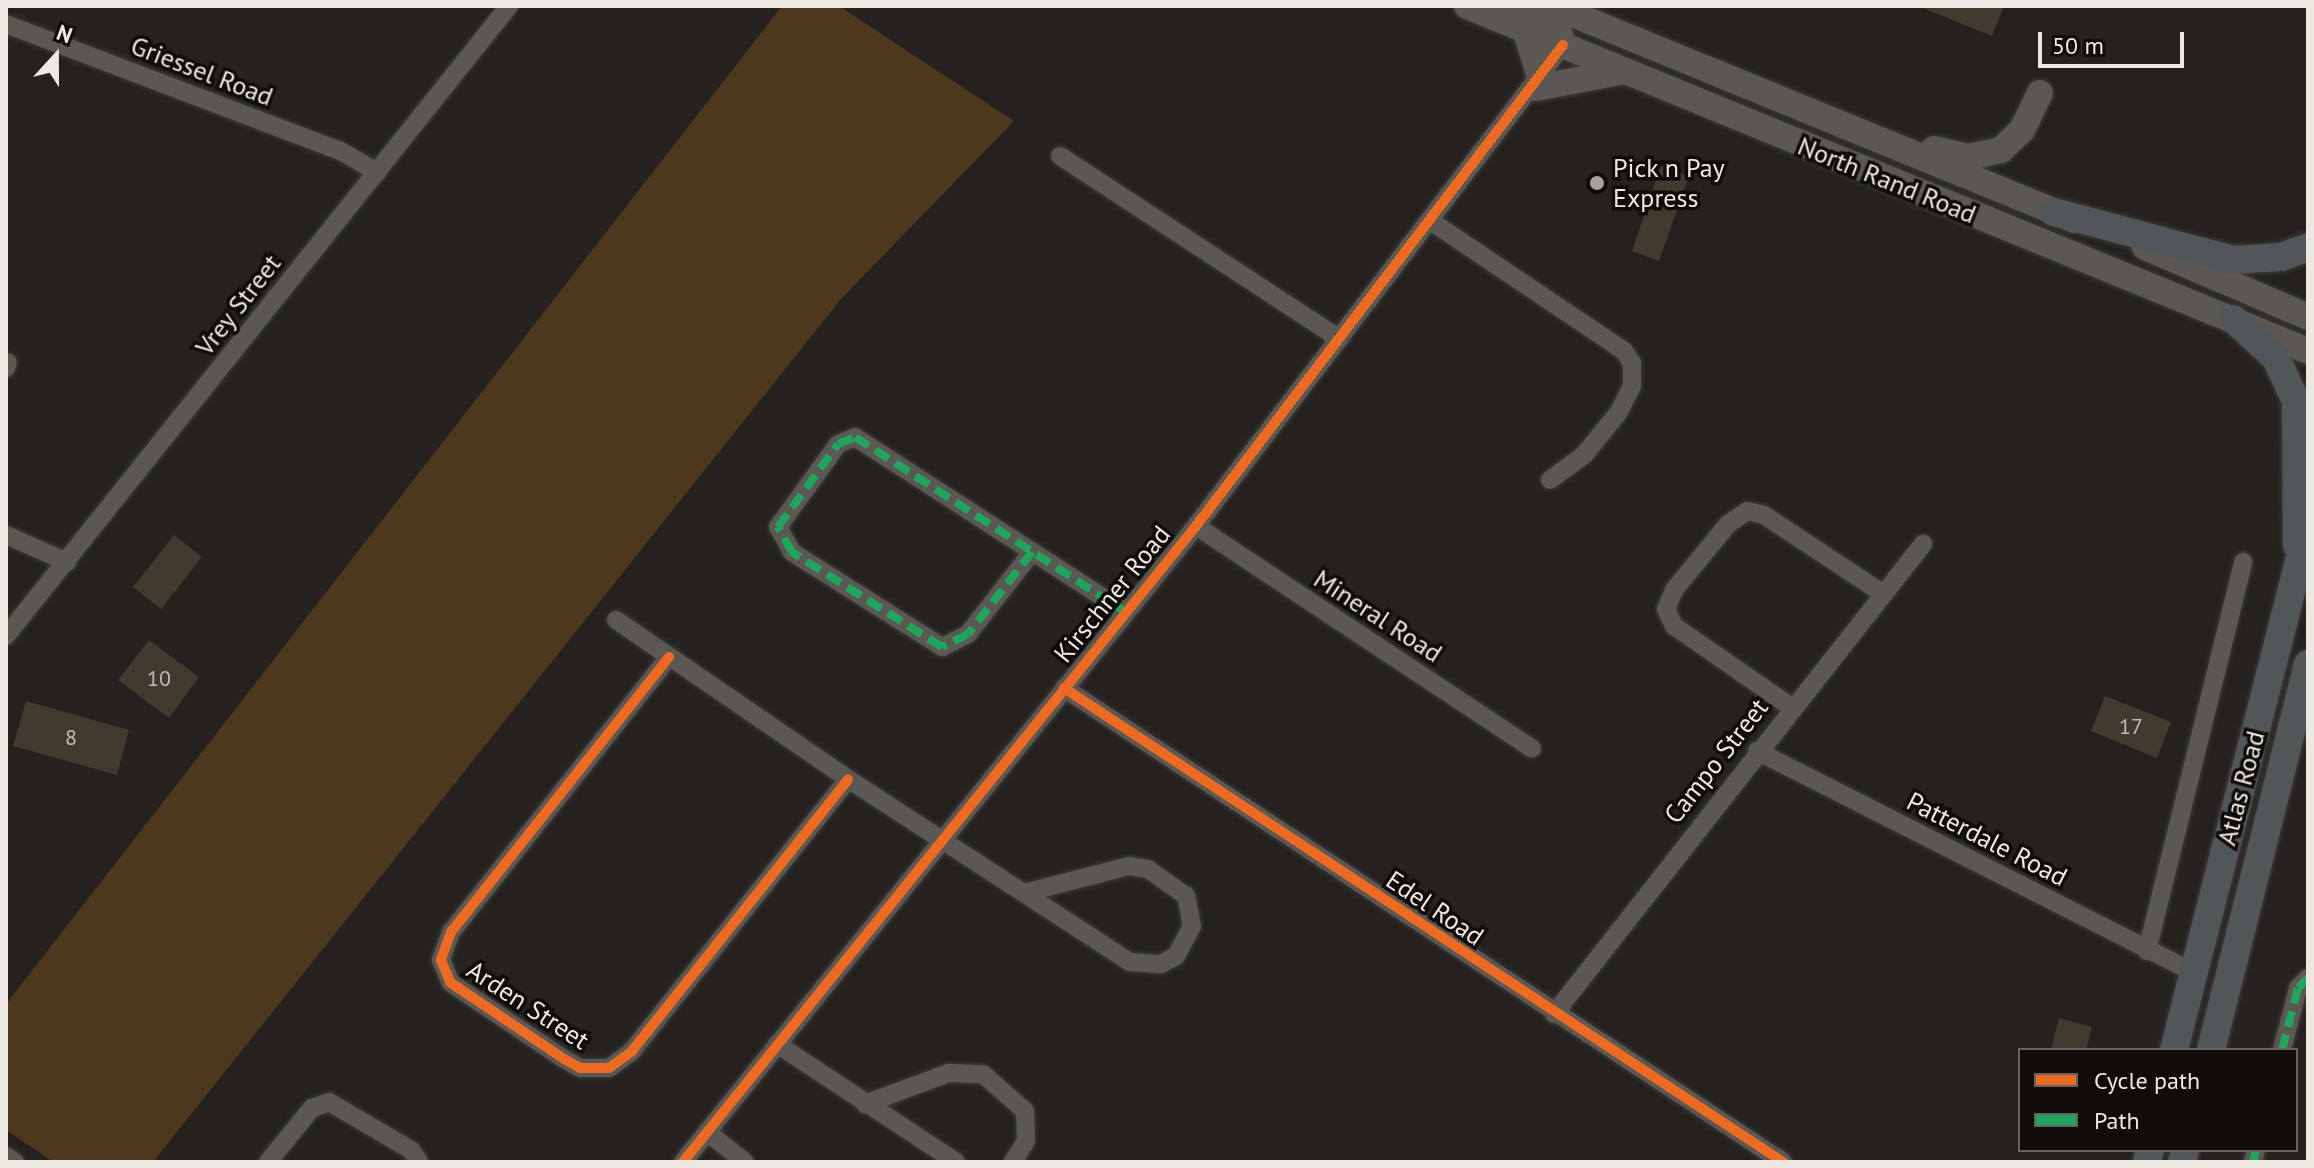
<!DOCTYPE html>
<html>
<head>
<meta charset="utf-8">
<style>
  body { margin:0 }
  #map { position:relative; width:2314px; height:1168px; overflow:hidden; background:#24211e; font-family:"PT Sans",sans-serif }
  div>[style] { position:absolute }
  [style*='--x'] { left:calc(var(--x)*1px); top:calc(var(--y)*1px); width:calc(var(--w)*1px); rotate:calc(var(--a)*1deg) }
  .green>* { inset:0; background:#4d381d }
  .building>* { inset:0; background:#413a2f }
  .roads { filter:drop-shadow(0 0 2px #3d3b37) drop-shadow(0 0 2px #3d3b37) }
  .minor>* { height:18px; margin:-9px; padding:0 9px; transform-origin:9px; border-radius:9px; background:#5b5854 }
  .secondary>* { height:26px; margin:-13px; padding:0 13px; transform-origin:13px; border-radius:13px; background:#5b5854 }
  .primary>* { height:28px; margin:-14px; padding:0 14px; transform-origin:14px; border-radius:14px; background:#515758 }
  .quiet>* { height:8px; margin-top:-4px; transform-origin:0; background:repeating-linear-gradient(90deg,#20a55d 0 16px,transparent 0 24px) }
  .cycleway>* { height:10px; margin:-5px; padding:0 5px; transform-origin:5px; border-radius:5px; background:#ed6a23 }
  .dots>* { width:22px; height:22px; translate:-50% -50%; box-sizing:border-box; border:4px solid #0f0c09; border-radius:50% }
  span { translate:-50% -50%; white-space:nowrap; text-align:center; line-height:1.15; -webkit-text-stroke:7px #0f0c09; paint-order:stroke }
  .number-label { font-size:22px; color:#c1bcb5 }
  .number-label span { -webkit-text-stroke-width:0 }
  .street-label { font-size:26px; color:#ece8e2 }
  .poi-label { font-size:26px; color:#ece8e2 }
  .left { translate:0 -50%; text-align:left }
  .frame { position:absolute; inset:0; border:8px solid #ece8e2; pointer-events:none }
  .legend { position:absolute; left:2018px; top:1048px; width:280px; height:104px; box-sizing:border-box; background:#0f0c09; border:2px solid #676460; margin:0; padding:10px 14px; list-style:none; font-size:24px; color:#ece8e2 }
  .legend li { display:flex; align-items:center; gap:16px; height:40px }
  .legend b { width:40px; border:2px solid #676460 }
  .north { position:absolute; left:16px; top:16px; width:80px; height:80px; -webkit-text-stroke:6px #0f0c09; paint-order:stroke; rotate:21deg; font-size:22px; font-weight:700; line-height:32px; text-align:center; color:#ece8e2 }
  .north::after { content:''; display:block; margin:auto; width:28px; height:36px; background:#ece8e2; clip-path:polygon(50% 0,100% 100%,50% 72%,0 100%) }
  .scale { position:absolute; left:2038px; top:32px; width:146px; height:36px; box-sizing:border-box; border:4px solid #ece8e2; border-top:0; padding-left:10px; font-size:24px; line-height:28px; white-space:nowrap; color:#ece8e2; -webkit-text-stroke:6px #0f0c09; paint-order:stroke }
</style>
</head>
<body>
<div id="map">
  <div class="green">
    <i style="clip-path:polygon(782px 6px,839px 6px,1014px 121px,841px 299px,153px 1162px,54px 1162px,6px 1130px,6px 1004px)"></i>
  </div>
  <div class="building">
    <i style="clip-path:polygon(1918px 6px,2004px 6px,1992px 36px)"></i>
    <i style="clip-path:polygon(1661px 166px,1689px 176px,1659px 261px,1632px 251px)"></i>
    <i style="clip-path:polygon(174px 535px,202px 557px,161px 609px,133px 587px)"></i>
    <i style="clip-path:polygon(149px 640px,199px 677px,169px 718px,118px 680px)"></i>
    <i style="clip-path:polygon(2105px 696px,2171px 722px,2157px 758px,2091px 731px)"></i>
    <i style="clip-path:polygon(26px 701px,129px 730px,117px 775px,13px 746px)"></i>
    <i style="clip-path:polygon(2059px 1018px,2092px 1027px,2086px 1050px,2051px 1050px)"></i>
  </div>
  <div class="roads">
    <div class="minor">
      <i style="--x:6;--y:24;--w:358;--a:20.8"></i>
      <i style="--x:341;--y:151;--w:42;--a:30.3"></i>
      <i style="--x:1060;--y:156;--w:334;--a:33.2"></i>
      <i style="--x:1432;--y:222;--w:231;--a:33.9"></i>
      <i style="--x:1624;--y:351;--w:14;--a:56"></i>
      <i style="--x:1632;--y:363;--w:23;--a:90"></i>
      <i style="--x:1632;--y:386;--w:30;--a:117"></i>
      <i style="--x:1618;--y:413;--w:54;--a:129"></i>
      <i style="--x:1584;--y:455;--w:42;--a:143.7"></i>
      <i style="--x:6;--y:368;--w:6;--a:-72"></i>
      <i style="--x:1196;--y:526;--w:403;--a:33.5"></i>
      <i style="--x:6;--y:535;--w:67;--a:23.9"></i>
      <i style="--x:1032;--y:552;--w:104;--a:128"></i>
      <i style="--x:968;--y:634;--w:29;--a:153"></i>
      <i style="--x:942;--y:647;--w:178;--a:-147.7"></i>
      <i style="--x:792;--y:552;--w:29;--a:-119"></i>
      <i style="--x:778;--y:527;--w:102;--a:-54.1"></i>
      <i style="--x:838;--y:444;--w:18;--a:-22"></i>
      <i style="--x:855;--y:437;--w:320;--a:32.9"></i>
      <i style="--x:616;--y:620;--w:281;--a:34.4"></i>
      <i style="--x:848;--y:779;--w:336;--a:33"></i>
      <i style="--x:1130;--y:962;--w:31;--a:4"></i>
      <i style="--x:1161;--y:964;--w:17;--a:-28"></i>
      <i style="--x:1176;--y:956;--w:34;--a:-62"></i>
      <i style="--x:1192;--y:926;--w:31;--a:-101"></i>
      <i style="--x:1186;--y:896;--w:47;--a:-144.6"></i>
      <i style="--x:1148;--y:869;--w:19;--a:-171"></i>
      <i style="--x:1129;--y:866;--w:108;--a:165.6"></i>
      <i style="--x:6;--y:636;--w:806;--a:-51.4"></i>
      <i style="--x:669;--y:657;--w:351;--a:128.4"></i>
      <i style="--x:451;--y:932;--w:30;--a:110"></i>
      <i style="--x:441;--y:960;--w:25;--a:67"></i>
      <i style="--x:451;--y:983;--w:136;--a:33.9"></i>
      <i style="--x:564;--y:1059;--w:18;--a:29"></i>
      <i style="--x:580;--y:1068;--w:29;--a:0"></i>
      <i style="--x:609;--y:1068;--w:29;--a:-36"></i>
      <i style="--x:632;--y:1051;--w:347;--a:-51.5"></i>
      <i style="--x:1064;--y:688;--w:861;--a:33.39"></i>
      <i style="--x:1791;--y:707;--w:142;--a:-145.3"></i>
      <i style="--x:1674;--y:626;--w:19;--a:-115"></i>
      <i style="--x:1666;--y:609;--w:21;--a:-67"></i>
      <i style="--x:1674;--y:590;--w:85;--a:-50.7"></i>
      <i style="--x:1728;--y:524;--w:23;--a:-34"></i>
      <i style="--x:1747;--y:511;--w:17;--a:13"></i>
      <i style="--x:1764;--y:515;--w:141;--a:33.5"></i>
      <i style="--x:1757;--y:751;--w:489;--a:26.9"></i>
      <i style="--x:2147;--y:951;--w:401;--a:-76.1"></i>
      <i style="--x:1554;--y:1014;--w:598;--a:-51.86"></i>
      <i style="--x:777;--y:1044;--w:214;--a:33.4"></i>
      <i style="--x:2282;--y:1050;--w:64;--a:-75.5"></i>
      <i style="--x:2298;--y:988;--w:14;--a:-45"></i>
      <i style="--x:865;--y:1104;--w:90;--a:-20.3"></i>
      <i style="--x:949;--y:1073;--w:34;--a:2"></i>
      <i style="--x:983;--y:1074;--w:56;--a:41.4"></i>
      <i style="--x:1025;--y:1111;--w:30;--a:88"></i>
      <i style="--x:1026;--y:1141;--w:25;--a:122"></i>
      <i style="--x:707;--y:1132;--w:48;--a:38.3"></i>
      <i style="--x:6;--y:1156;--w:11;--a:34"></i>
      <i style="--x:268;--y:1162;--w:70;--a:-50.8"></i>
      <i style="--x:312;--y:1108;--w:18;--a:-19"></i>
      <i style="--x:329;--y:1102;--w:95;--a:30.3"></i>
      <i style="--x:411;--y:1150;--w:14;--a:56"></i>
      <i style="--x:683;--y:1162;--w:817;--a:-51.11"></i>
      <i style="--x:1196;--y:526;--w:605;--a:-52.66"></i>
      <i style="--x:2253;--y:1162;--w:12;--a:-76"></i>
    </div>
    <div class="secondary">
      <i style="--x:1467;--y:6;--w:909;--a:22.3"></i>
      <i style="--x:1519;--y:6;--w:22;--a:21"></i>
      <i style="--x:1540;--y:14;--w:29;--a:46"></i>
      <i style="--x:1553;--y:6;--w:564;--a:22.29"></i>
      <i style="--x:1525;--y:29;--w:53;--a:72.6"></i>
      <i style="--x:1536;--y:88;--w:90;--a:-10.9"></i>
      <i style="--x:1934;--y:149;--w:35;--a:13"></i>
      <i style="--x:1968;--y:157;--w:34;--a:-12"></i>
      <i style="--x:2001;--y:150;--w:29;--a:-44"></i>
      <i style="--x:2022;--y:130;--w:41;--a:-64.1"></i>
      <i style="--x:2145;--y:247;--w:177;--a:23.2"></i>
    </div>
    <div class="primary">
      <i style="--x:2054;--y:212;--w:185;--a:15"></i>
      <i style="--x:2233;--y:260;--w:48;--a:-3.6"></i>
      <i style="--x:2281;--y:257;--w:29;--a:-20"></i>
      <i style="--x:2233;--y:319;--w:58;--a:42.2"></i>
      <i style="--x:2276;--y:358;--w:47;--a:65.1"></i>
      <i style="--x:2296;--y:401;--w:144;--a:89.6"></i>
      <i style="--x:2174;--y:1050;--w:541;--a:-75.66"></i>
      <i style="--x:2211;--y:1050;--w:398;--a:-75.9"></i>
      <i style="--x:2147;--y:1162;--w:12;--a:-76"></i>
      <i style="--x:2182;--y:1162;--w:12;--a:-76"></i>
    </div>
  </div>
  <div class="quiet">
    <i style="--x:1032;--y:552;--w:104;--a:128"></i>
    <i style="--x:968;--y:634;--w:29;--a:153"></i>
    <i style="--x:942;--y:647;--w:178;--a:-147.7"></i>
    <i style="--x:792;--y:552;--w:29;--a:-119"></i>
    <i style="--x:778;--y:527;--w:102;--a:-54.1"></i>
    <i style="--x:838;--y:444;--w:18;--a:-22"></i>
    <i style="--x:855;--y:437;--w:320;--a:32.9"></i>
    <i style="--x:2282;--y:1050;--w:64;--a:-75.5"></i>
    <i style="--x:2298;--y:988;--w:14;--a:-45"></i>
    <i style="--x:2253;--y:1162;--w:12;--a:-76"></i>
  </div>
  <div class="cycleway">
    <i style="--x:669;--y:657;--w:351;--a:128.4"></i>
    <i style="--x:451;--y:932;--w:30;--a:110"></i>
    <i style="--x:441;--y:960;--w:25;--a:67"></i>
    <i style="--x:451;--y:983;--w:136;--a:33.9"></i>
    <i style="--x:564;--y:1059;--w:18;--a:29"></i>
    <i style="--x:580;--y:1068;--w:29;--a:0"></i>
    <i style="--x:609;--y:1068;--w:29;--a:-36"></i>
    <i style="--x:632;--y:1051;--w:347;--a:-51.5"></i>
    <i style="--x:1064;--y:688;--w:861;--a:33.39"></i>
    <i style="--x:683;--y:1162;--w:817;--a:-51.11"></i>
    <i style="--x:1196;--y:526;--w:605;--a:-52.66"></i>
  </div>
  <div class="dots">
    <i style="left:1597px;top:183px;background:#a6a29d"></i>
  </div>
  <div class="number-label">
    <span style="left:159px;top:679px">10</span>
    <span style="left:2131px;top:727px">17</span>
    <span style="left:71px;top:738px">8</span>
  </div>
  <div class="street-label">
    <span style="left:202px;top:71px;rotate:21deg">Griessel Road</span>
    <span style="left:1887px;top:180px;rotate:22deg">North Rand Road</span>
    <span style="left:238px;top:305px;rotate:-52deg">Vrey Street</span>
    <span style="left:1112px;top:594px;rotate:-51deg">Kirschner Road</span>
    <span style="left:1378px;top:616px;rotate:33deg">Mineral Road</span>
    <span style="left:1716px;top:761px;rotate:-52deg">Campo Street</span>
    <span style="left:2241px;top:788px;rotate:-75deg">Atlas Road</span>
    <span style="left:1987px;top:839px;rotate:27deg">Patterdale Road</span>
    <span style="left:1435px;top:908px;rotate:34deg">Edel Road</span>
    <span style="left:528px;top:1005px;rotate:33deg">Arden Street</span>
  </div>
  <div class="poi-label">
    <span class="left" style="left:1613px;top:183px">Pick n Pay<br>Express</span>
  </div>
  <div class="frame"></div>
  <ul class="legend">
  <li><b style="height:10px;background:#ed6a23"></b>Cycle path</li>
  <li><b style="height:10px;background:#20a55d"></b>Path</li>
  </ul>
  <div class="north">N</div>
  <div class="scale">50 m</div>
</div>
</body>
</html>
